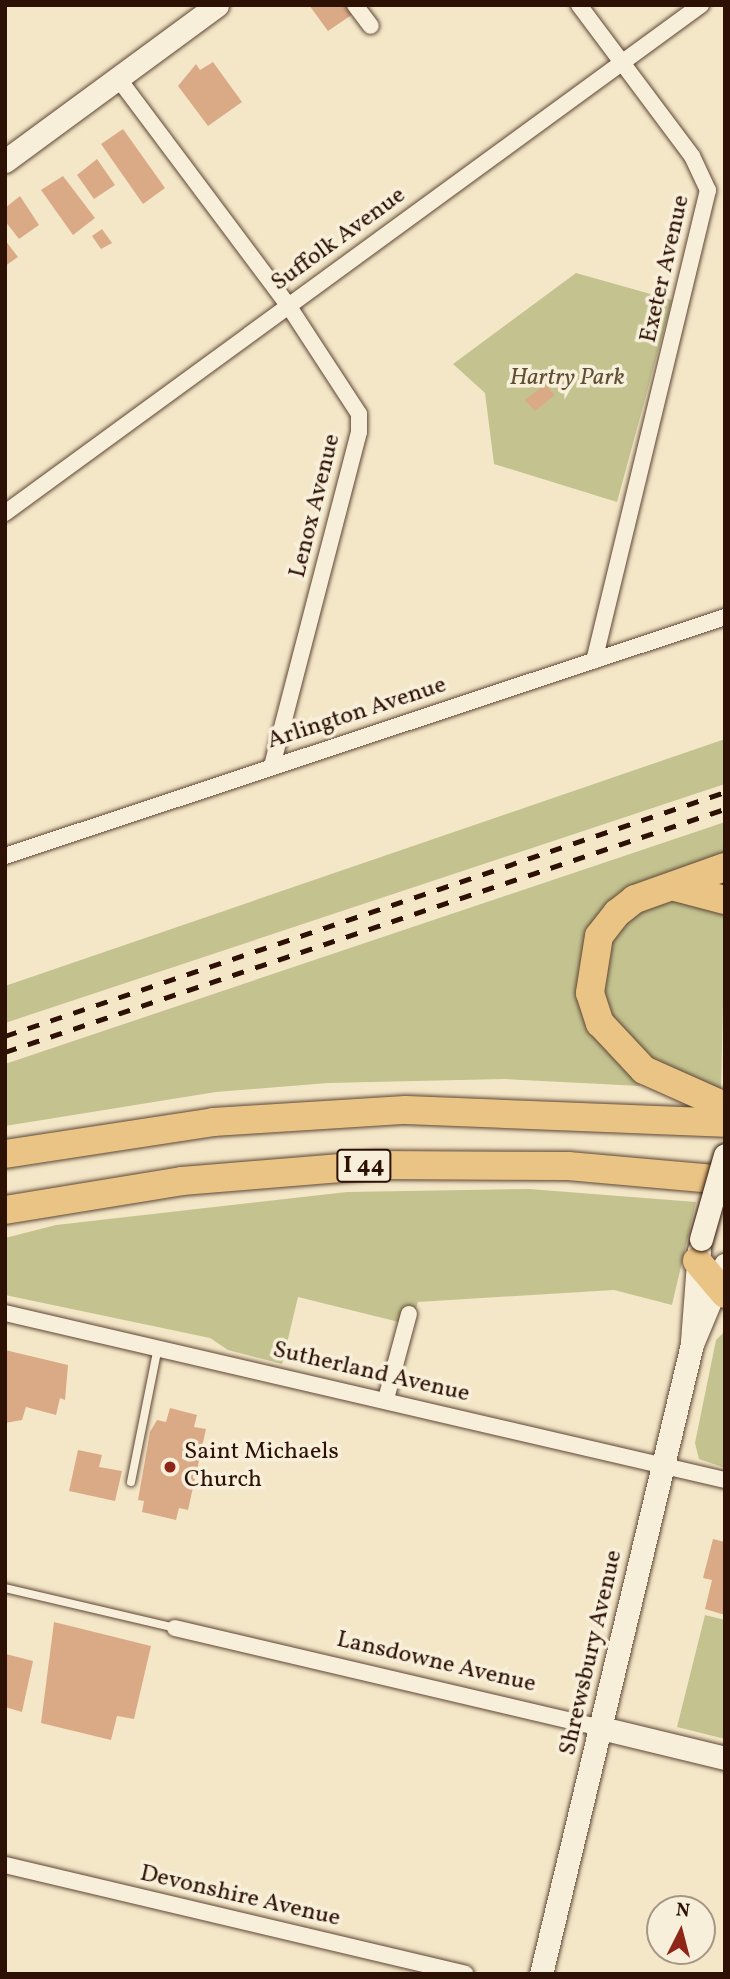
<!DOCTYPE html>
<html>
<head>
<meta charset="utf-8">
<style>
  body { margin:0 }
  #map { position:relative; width:730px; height:1979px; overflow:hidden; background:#f4e7c7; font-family:Vollkorn,serif }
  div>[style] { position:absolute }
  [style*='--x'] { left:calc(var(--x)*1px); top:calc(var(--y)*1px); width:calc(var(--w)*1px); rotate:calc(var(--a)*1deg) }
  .green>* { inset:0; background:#c4c390 }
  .building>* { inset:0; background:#daaa87 }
  .roads { filter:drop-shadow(0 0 2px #5e4635) drop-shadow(0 0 2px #5e4635) }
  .service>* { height:8px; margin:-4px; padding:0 4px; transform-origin:4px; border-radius:4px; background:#f8efdb }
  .minor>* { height:16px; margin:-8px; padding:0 8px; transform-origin:8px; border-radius:8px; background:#f8efdb }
  .secondary>* { height:23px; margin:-11.5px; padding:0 11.5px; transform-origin:11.5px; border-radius:11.5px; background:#f8efdb }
  .motorway>* { height:28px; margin:-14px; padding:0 14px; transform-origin:14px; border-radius:14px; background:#eac484 }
  .rail>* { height:5px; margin-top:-2.5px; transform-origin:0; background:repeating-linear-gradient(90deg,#2c1104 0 12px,transparent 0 24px) }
  .bridges { filter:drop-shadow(0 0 2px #2c1104) drop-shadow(0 0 2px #2c1104) }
  .secondary-bridge>* { height:23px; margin:-11.5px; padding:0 11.5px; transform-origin:11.5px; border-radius:11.5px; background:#f8efdb }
  .dots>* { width:19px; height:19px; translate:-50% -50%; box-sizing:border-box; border:4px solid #f8efdb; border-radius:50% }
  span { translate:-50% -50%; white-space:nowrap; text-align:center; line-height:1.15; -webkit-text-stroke:7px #f8efdb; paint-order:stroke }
  .shield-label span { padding:2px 5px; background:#f8efdb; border:2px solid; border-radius:5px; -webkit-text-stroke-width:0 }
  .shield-label { font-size:23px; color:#2c1104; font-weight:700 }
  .street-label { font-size:24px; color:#2c1104 }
  .park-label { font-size:24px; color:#614f35; font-style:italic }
  .poi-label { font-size:24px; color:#2c1104 }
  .left { translate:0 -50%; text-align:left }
  .frame { position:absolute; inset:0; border:7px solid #2c1104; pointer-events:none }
  .north { position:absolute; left:646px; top:1895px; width:70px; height:70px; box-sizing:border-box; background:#f8efdb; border:2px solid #a69685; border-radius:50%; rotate:6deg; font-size:19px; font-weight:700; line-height:28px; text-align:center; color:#2c1104 }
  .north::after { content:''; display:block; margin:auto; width:24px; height:32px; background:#8f2418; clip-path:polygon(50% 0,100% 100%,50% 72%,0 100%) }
</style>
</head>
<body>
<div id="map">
  <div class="green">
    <i style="clip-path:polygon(576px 273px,672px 300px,617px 502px,494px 464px,485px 393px,453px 364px)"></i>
    <i style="clip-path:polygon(725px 739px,725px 784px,5px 1023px,5px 986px)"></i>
    <i style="clip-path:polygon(725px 822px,725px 859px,584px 945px,580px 993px,640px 1086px,504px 1079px,328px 1083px,216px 1092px,5px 1126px,5px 1064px)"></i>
    <i style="clip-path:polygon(687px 896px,725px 910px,721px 1091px,657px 1068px,604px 1006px,605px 951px,635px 912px)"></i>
    <i style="clip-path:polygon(529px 1189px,696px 1202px,672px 1305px,614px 1290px,418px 1302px,411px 1325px,298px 1297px,282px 1364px,228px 1350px,210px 1338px,5px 1295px,5px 1238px,56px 1225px,347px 1192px)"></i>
    <i style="clip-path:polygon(725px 1331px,725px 1468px,699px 1459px,695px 1443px,716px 1340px)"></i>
    <i style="clip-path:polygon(705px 1615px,725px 1620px,725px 1739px,677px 1727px)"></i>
  </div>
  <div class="building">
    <i style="clip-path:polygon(309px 5px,351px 5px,356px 12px,328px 31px)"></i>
    <i style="clip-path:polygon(213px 62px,242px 102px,208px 126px,178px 86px,196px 64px,200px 70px)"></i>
    <i style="clip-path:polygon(123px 129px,165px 188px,143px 204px,101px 144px)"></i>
    <i style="clip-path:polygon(97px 159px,115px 185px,94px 199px,77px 175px)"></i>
    <i style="clip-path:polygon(63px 176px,95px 218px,73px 235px,41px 190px)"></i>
    <i style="clip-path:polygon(20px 196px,39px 225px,19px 239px,5px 221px,5px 208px)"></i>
    <i style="clip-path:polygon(102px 229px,112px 243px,101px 249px,92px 236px)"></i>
    <i style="clip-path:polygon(5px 240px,18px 257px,5px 266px)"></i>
    <i style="clip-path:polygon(545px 384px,555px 395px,535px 411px,525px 400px)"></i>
    <i style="clip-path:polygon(5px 1350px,68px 1365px,65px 1400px,60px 1398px,56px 1415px,26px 1407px,22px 1420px,5px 1423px)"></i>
    <i style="clip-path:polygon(170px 1408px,197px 1415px,194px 1427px,206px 1429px,188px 1510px,179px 1508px,176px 1520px,142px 1512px,144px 1501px,138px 1500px,150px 1432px,157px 1420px,166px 1422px)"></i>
    <i style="clip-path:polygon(78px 1450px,102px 1455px,99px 1467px,122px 1471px,115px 1501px,69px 1491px)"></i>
    <i style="clip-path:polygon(713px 1539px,725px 1542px,725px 1615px,705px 1609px,712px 1580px,703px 1578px)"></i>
    <i style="clip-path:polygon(54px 1622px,151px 1646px,134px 1719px,117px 1716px,111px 1740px,41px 1723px)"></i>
    <i style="clip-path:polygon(6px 1654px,33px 1661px,22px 1712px,5px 1707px)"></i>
  </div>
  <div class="roads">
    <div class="service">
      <i style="--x:131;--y:1482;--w:138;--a:-78.7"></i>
      <i style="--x:5;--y:1588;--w:175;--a:13.2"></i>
    </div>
    <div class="minor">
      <i style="--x:355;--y:5;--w:26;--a:53"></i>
      <i style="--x:579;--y:5;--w:189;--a:53.2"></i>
      <i style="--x:692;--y:156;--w:38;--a:65"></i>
      <i style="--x:708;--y:190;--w:484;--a:103.6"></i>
      <i style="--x:118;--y:78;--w:284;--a:53.2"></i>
      <i style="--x:288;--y:305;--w:130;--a:56.9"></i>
      <i style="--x:359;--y:414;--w:18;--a:90"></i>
      <i style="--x:359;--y:432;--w:345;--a:104.6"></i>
      <i style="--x:5;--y:513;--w:862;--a:-36.13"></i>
      <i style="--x:5;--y:856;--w:759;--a:-18.36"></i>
      <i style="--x:5;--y:1313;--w:739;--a:13.06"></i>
      <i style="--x:386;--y:1399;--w:88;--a:-74.9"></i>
      <i style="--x:175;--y:1628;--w:438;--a:13.2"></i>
      <i style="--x:5;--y:1865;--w:473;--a:13.3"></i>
    </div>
    <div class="secondary">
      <i style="--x:5;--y:161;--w:263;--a:-36.3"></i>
      <i style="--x:692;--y:1341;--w:91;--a:-85.6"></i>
      <i style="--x:601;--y:1728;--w:128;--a:13.6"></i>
      <i style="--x:541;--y:1974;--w:648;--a:-76.52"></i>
      <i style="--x:692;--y:1344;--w:86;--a:-67.3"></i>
    </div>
    <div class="motorway">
      <i style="--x:725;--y:867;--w:96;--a:160.4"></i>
      <i style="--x:635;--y:899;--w:23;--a:142"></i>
      <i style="--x:617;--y:913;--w:29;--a:128"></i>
      <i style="--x:599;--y:936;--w:58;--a:99"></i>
      <i style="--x:590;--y:993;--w:32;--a:72"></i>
      <i style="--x:600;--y:1023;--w:64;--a:46.9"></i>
      <i style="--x:644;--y:1070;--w:89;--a:24"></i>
      <i style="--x:675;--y:887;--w:52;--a:14.6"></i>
      <i style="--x:5;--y:1154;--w:210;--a:-8.7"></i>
      <i style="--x:213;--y:1122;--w:193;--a:-3.6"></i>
      <i style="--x:406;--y:1110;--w:319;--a:2.3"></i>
      <i style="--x:5;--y:1210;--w:179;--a:-9.3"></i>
      <i style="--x:182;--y:1181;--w:196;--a:-4.7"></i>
      <i style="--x:377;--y:1165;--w:191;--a:0.3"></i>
      <i style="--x:568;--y:1166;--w:158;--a:5.1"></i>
      <i style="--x:697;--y:1261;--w:43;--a:49.7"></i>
    </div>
  </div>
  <div class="rail">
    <i style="--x:5;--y:1036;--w:760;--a:-18.72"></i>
    <i style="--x:5;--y:1052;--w:760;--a:-18.65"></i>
  </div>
  <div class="bridges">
    <div class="secondary-bridge">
      <i style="--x:701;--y:1239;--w:87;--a:-74.1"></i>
    </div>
  </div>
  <div class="dots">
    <i style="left:170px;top:1467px;background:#8f2418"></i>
  </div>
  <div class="shield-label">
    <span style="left:364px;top:1166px">I 44</span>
  </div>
  <div class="street-label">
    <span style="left:339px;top:240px;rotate:-36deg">Suffolk Avenue</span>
    <span style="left:666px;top:269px;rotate:-77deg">Exeter Avenue</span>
    <span style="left:316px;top:506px;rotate:-76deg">Lenox Avenue</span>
    <span style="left:357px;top:714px;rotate:-18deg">Arlington Avenue</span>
    <span style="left:371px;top:1373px;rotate:13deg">Sutherland Avenue</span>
    <span style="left:592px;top:1653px;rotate:-77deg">Shrewsbury Avenue</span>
    <span style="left:436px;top:1663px;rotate:13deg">Lansdowne Avenue</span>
    <span style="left:240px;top:1897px;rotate:13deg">Devonshire Avenue</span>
  </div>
  <div class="park-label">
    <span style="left:567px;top:379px">Hartry Park</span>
  </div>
  <div class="poi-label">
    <span class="left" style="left:184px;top:1467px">Saint Michaels<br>Church</span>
  </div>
  <div class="frame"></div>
  <div class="north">N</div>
</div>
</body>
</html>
